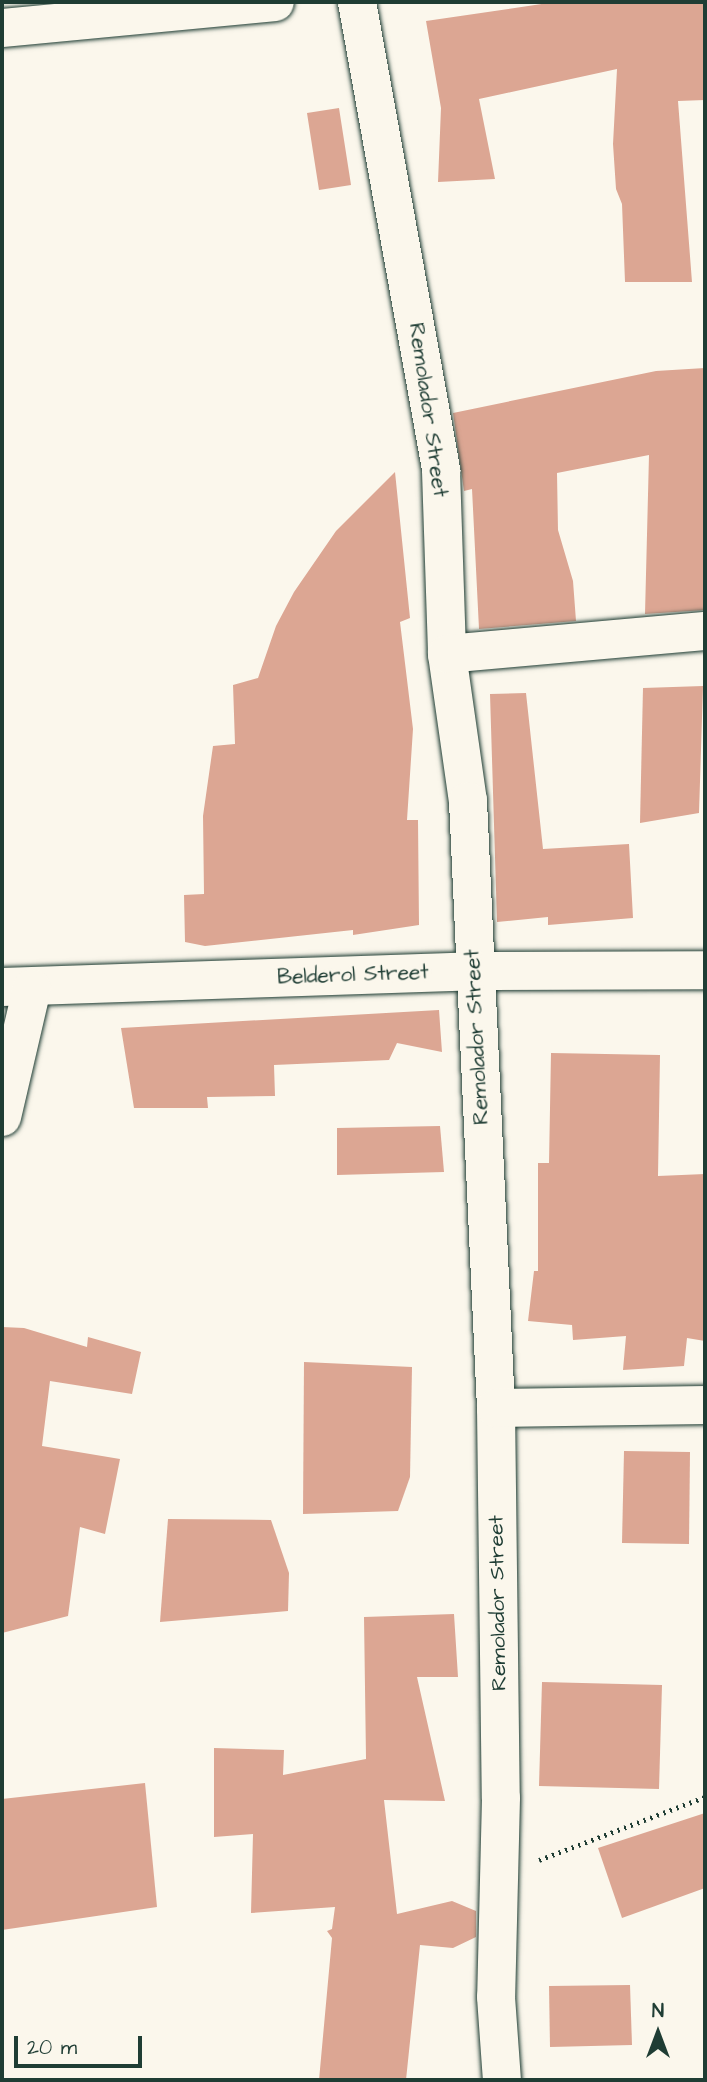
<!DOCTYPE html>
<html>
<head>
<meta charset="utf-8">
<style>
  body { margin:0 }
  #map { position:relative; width:707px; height:2082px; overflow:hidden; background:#fbf7ec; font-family:"Architects Daughter",sans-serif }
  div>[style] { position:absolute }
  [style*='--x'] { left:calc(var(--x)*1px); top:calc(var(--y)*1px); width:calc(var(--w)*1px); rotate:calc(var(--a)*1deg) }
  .building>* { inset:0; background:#dca693 }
  .path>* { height:4.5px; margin-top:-2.25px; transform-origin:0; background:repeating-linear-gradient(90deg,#1f3d34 0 2px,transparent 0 7px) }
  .roads { filter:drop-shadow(0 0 2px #1f3d34) drop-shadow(0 0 2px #1f3d34) }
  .minor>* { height:38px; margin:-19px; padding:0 19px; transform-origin:19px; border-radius:19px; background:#fbf7ec }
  span { translate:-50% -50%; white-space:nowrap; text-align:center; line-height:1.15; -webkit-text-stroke:5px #fbf7ec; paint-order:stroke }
  .street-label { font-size:21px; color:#1f3d34 }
  .frame { position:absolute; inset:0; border:4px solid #1f3d34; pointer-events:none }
  .north { position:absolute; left:623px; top:1998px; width:70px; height:70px; -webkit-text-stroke:5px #fbf7ec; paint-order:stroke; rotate:0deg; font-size:19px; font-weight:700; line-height:28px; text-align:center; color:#1f3d34 }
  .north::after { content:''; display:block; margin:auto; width:24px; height:32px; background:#1f3d34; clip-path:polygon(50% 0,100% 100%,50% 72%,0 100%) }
  .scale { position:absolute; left:14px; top:2036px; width:128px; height:32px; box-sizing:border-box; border:4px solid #1f3d34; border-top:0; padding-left:9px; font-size:21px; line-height:24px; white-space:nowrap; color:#1f3d34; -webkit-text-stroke:5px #fbf7ec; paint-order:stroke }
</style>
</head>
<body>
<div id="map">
  <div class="building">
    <i style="clip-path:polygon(555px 2px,705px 2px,705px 100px,678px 101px,692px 282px,625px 282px,622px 204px,616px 189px,613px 144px,617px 69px,479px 99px,495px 179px,438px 182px,441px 108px,426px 21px)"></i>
    <i style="clip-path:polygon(339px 108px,351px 185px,319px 190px,307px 113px)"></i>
    <i style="clip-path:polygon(705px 368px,705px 610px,645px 614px,649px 455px,557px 473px,558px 530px,573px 581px,576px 621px,479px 629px,472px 489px,464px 491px,453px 413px,656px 371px)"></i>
    <i style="clip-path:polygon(395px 472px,410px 618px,400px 622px,413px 729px,407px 820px,418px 820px,419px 925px,353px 935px,353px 930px,205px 946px,185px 942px,184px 895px,204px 894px,203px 816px,213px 746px,235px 744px,233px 685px,258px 678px,276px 626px,294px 592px,336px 531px)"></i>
    <i style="clip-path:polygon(703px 686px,699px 813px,640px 823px,643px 688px)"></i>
    <i style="clip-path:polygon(526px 693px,543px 849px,629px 844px,633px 918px,548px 925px,548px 917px,497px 922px,490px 694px)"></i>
    <i style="clip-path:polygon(439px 1010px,442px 1052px,397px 1043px,389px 1060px,274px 1065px,275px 1096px,207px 1097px,208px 1108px,134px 1108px,121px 1028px)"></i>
    <i style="clip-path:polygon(551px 1053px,660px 1055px,658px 1176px,705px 1174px,705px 1341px,687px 1338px,684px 1366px,623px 1370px,626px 1336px,573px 1340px,572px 1325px,528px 1321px,534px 1271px,538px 1271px,538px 1163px,549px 1163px)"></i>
    <i style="clip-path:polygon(440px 1126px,444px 1172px,337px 1175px,337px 1128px)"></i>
    <i style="clip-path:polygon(2px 1327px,24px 1328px,87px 1347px,88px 1337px,141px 1352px,132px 1394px,50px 1381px,42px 1446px,120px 1459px,105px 1534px,80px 1527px,68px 1616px,2px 1633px)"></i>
    <i style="clip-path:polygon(304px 1362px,412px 1367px,410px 1477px,398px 1511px,303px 1514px)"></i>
    <i style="clip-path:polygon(624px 1451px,690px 1452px,689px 1544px,622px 1543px)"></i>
    <i style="clip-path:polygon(168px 1519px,271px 1520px,289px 1573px,288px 1611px,160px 1622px)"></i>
    <i style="clip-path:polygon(454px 1614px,458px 1677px,417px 1677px,445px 1801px,384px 1800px,397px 1914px,452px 1901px,476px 1911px,476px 1937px,453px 1948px,420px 1945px,406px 2080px,319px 2080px,332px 1938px,327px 1931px,332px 1929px,335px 1907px,251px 1913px,253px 1834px,214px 1837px,214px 1748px,284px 1750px,283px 1775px,366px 1759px,364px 1617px)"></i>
    <i style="clip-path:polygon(542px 1682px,662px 1685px,659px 1789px,539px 1786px)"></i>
    <i style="clip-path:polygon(145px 1783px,157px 1907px,2px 1930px,2px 1799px)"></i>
    <i style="clip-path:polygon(705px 1813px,705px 1888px,622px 1918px,598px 1848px)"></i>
    <i style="clip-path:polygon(630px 1985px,632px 2045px,550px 2047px,549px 1986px)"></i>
  </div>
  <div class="path">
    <i style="--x:539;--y:1860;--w:178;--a:-20.8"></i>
  </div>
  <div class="roads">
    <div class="minor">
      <i style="--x:357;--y:2;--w:476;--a:79.8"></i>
      <i style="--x:441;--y:471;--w:183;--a:88.1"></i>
      <i style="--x:447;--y:654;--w:148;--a:81.9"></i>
      <i style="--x:468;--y:801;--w:608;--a:87.36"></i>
      <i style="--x:496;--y:1408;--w:390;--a:89.3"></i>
      <i style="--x:501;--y:1798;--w:199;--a:91.4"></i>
      <i style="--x:496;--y:1997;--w:83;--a:85.9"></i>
      <i style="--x:2;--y:28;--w:274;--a:-5.4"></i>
      <i style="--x:447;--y:654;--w:259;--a:-5.1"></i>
      <i style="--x:2;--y:987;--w:472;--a:-1.9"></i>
      <i style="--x:474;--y:971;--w:231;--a:-0.2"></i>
      <i style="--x:2;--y:1117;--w:132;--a:-76.9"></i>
      <i style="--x:496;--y:1408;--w:209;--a:-0.8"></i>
    </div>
  </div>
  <div class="street-label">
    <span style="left:428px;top:410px;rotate:82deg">Remolador Street</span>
    <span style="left:353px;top:975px;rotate:-2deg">Belderol Street</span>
    <span style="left:477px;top:1037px;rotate:-93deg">Remolador Street</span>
    <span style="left:498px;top:1603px;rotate:-91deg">Remolador Street</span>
  </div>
  <div class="frame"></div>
  <div class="north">N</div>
  <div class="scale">20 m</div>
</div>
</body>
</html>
